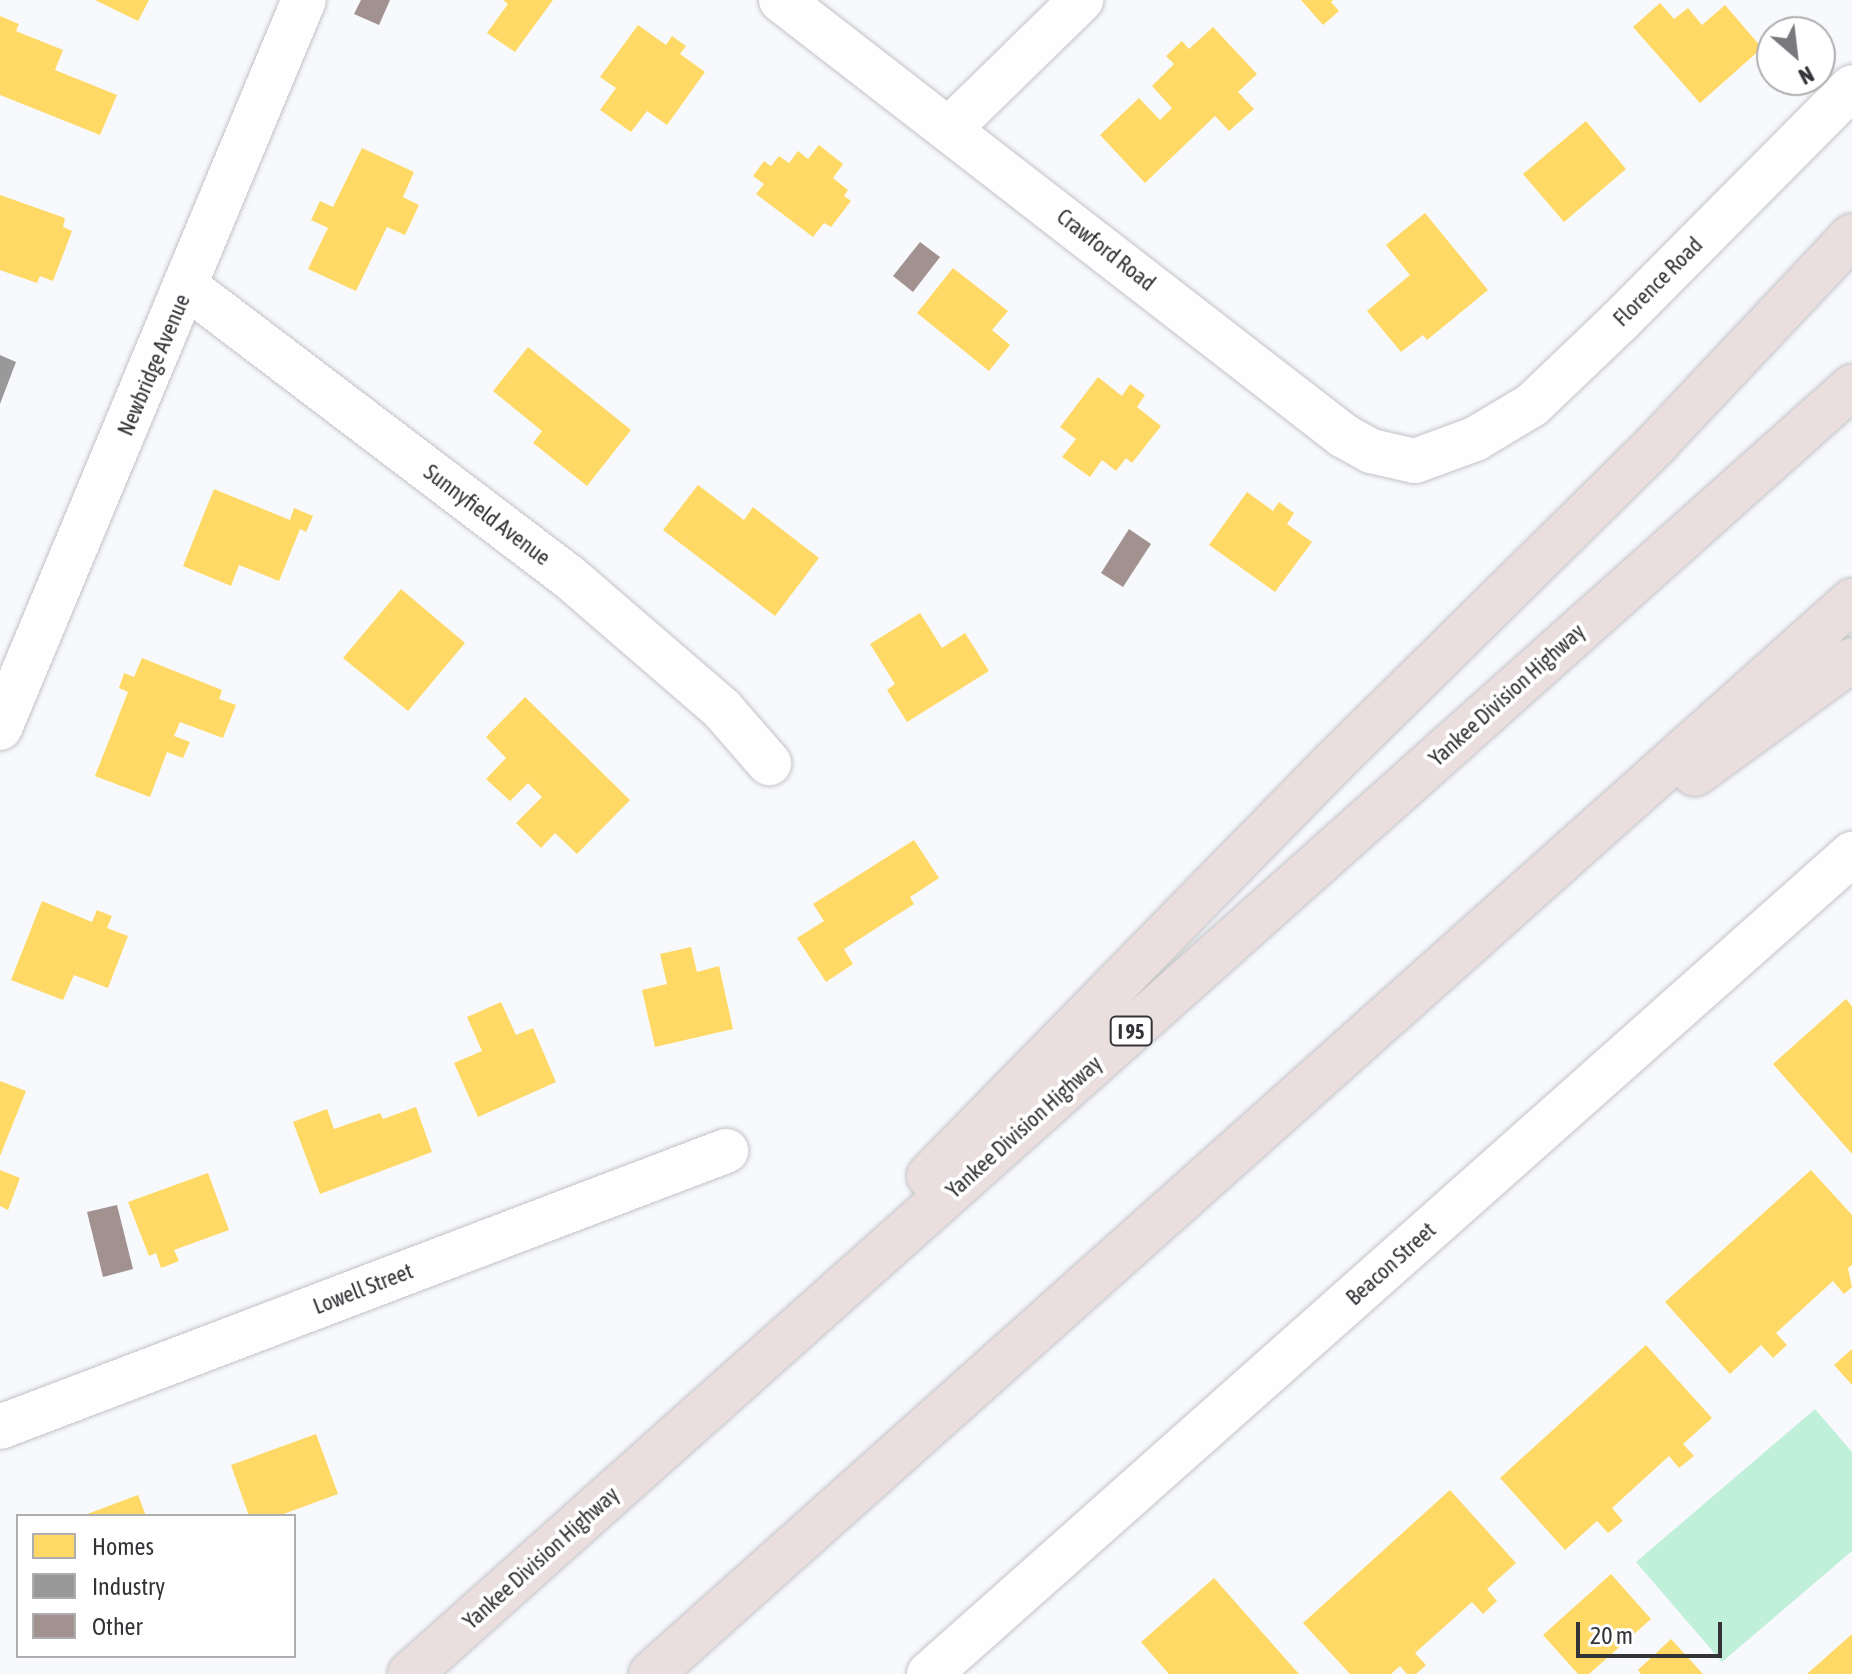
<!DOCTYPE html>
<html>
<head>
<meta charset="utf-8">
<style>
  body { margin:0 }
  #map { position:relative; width:1852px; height:1674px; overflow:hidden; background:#f8f9fd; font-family:"Asap Condensed",sans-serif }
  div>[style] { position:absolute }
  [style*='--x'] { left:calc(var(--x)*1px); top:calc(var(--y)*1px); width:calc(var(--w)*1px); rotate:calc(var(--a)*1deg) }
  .green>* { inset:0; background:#c0f0d9 }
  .homes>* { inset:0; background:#ffd966 }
  .industry>* { inset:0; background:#999 }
  .building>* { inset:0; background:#a1918f }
  .roads { filter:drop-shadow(0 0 2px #c2c3c7) drop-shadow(0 0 2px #c2c3c7) }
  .minor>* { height:44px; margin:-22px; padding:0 22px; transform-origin:22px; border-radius:22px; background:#fefeff }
  .tertiary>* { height:44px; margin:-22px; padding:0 22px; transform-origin:22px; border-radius:22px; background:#fefeff }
  .motorway>* { height:44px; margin:-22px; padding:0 22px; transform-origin:22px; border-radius:22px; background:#eadede }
  span { translate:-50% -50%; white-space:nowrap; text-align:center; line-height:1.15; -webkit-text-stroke:8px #fff; paint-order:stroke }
  .shield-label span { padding:2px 6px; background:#fff; border:2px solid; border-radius:6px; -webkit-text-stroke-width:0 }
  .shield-label { font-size:20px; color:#343438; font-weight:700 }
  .street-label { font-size:22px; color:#343438 }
  .legend { position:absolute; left:16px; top:1514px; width:280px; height:144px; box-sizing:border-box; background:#fff; border:2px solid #aeaeaf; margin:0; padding:10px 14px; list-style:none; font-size:24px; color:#343438 }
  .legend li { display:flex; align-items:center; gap:16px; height:40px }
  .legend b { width:40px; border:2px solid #aeaeaf }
  .north { position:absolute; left:1756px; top:16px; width:80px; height:80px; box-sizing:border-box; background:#fff; border:2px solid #aeaeaf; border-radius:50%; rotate:152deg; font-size:22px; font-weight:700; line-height:32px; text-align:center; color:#343438 }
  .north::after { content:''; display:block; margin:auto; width:28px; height:36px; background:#79797d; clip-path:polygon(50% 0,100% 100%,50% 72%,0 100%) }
  .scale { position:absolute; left:1576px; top:1622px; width:146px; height:36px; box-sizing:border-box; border:4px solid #343438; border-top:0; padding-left:10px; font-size:24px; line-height:28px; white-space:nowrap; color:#343438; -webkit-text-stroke:6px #fff; paint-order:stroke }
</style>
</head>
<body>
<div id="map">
  <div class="green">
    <i style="clip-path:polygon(1815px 1409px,1852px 1452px,1852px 1551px,1722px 1662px,1636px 1562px)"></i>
  </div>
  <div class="homes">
    <i style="clip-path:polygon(95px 0,149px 0,138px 21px)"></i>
    <i style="clip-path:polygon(503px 0,553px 0,515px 52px,487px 33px,508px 4px)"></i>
    <i style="clip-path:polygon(1301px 0,1333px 0,1331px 2px,1339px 11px,1323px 25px)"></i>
    <i style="clip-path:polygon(1660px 3px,1674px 19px,1688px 8px,1702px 25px,1725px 5px,1762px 48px,1700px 103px,1633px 27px)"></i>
    <i style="clip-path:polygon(0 16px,19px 24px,16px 31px,63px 50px,55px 70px,117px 95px,100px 135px,0 95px)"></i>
    <i style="clip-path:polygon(638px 25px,666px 45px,672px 36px,686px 46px,680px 54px,705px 72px,667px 125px,647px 111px,631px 132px,600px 110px,616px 88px,600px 77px)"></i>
    <i style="clip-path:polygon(1213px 27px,1257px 74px,1238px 92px,1254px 109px,1229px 131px,1215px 116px,1145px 183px,1100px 135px,1139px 98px,1160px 120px,1172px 108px,1152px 86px,1174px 64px,1166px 56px,1182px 41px,1189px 49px)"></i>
    <i style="clip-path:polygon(1586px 121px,1626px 169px,1564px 222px,1523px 174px)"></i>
    <i style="clip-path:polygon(819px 145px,843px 164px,833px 178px,848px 190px,844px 196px,851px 201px,831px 227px,824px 223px,813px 237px,756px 194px,764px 184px,753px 176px,764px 161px,771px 166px,779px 156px,789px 163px,798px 151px,808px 159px)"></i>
    <i style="clip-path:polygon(362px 148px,414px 172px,403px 197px,419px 205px,405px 235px,387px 227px,356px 291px,308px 269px,328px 228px,311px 220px,320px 201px,333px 207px)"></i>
    <i style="clip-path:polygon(0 195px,65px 218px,63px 227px,72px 231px,53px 281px,40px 276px,37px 283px,0 270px)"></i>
    <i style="clip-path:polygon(1425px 213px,1488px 290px,1427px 340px,1423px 335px,1401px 352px,1367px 311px,1410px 275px,1386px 245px)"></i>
    <i style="clip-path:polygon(953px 268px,1008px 311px,992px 330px,1010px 345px,989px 371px,917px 313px)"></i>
    <i style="clip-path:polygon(528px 347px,631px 430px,587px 486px,533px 443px,542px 431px,493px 391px)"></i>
    <i style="clip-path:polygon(1098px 377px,1122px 396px,1130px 384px,1145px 395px,1137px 407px,1161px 426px,1132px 463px,1126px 458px,1116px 471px,1102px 460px,1090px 477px,1062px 457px,1076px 439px,1060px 427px)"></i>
    <i style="clip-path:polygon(698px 485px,744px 520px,753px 507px,819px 558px,775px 616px,663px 530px)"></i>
    <i style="clip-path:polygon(214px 489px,290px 520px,294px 508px,313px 516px,306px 532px,300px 529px,279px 581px,239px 565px,231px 586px,183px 566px)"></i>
    <i style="clip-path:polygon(1247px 492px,1273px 511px,1279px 502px,1294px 513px,1287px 524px,1312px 542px,1275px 592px,1209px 545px)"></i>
    <i style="clip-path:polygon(401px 589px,465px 643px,408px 711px,343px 658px)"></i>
    <i style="clip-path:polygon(920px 613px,942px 648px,965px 633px,989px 671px,907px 722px,887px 690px,895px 684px,870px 644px)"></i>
    <i style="clip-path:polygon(142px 658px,222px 690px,219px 699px,236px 705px,223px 738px,180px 722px,174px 736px,190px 742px,183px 758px,167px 752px,150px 797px,95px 776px,128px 692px,119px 688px,124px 673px,134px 677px)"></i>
    <i style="clip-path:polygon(525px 697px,630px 800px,577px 854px,555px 833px,541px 848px,516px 823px,542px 797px,528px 783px,510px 801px,486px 779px,506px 758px,486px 737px)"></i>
    <i style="clip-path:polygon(914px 840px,939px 878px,910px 897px,914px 904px,844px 949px,853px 964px,826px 982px,797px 938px,824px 921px,813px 904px)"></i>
    <i style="clip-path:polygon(42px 901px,92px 922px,97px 910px,112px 916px,107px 928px,128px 936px,108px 988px,74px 975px,63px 1000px,11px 980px)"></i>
    <i style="clip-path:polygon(691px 947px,697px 972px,719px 966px,733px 1029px,655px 1047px,642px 990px,667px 984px,660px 954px)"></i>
    <i style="clip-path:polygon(1846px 999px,1852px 1006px,1852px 1154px,1773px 1064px)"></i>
    <i style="clip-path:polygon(501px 1002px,516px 1035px,533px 1028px,556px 1082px,478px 1117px,454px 1063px,482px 1051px,467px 1017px)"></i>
    <i style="clip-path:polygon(0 1081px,26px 1091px,0 1156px)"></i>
    <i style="clip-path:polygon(416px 1107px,432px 1152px,320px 1194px,293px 1122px,327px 1109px,334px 1129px,380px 1113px,383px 1119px)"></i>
    <i style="clip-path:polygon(0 1170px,20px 1178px,8px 1210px,0 1206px)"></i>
    <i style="clip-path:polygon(1811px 1170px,1852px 1215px,1852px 1265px,1848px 1268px,1852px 1287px,1844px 1294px,1833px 1281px,1776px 1333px,1787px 1345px,1773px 1358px,1761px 1345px,1730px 1374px,1665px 1302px)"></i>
    <i style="clip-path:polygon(208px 1173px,229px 1230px,174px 1250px,179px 1261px,161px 1268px,156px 1253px,149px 1256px,128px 1202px)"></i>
    <i style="clip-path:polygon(1646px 1345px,1712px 1418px,1683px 1444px,1694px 1456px,1679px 1468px,1669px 1456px,1612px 1508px,1623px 1521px,1608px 1533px,1597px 1521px,1565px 1550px,1500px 1478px)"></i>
    <i style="clip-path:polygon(1852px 1349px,1852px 1385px,1834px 1365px)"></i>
    <i style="clip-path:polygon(316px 1434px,338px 1494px,278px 1516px,249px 1516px,231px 1465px)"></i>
    <i style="clip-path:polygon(1450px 1490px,1516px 1563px,1487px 1589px,1497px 1601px,1483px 1614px,1472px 1602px,1415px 1653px,1426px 1665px,1416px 1674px,1407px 1674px,1400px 1666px,1391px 1674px,1350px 1674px,1303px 1623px)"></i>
    <i style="clip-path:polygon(138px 1495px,146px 1516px,82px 1516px)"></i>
    <i style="clip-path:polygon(1611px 1574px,1651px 1619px,1589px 1674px,1578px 1674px,1543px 1635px)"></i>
    <i style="clip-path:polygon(1214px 1578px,1299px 1674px,1169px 1674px,1141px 1642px)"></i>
    <i style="clip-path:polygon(1852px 1634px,1852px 1674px,1807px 1674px)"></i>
    <i style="clip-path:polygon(1671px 1639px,1703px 1674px,1641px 1674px,1638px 1670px)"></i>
  </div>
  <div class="industry">
    <i style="clip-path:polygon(0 355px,16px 362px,0 404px)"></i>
  </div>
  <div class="building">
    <i style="clip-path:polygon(361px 0,390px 0,379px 25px,354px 14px)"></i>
    <i style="clip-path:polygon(920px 242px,940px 257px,913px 292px,893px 276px)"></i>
    <i style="clip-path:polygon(1129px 529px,1151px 544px,1123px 587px,1101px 573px)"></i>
    <i style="clip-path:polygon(117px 1205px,133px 1269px,103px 1277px,87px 1212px)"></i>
  </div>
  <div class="roads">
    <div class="minor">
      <i style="--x:781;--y:0;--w:712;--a:37.76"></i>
      <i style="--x:1344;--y:436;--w:31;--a:29"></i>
      <i style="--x:1371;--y:451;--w:45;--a:12.8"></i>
      <i style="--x:1415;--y:461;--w:64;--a:-20.1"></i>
      <i style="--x:1475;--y:439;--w:66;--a:-30.8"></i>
      <i style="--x:1532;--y:405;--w:120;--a:-43.7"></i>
      <i style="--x:1619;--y:322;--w:331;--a:-45.2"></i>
      <i style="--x:949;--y:129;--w:185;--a:-44.3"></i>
      <i style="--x:187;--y:287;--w:478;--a:37.2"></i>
      <i style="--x:568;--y:576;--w:203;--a:40.8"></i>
      <i style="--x:722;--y:709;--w:72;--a:49"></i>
      <i style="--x:0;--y:728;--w:789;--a:-67.34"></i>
      <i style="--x:0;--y:1427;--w:777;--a:-20.82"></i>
    </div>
    <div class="tertiary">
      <i style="--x:929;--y:1674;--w:1235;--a:-41.62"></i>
    </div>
    <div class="motorway">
      <i style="--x:1695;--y:774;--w:194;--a:-36"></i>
      <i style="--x:929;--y:1176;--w:579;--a:-45.63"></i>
      <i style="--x:1334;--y:762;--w:455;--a:-44.6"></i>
      <i style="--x:1658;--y:442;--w:283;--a:-46.7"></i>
      <i style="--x:410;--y:1674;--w:1933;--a:-41.75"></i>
      <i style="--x:651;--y:1674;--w:1611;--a:-41.78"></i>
    </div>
  </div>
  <div class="shield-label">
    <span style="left:1131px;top:1031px">I 95</span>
  </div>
  <div class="street-label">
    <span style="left:1106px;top:250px;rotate:38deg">Crawford Road</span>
    <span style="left:1658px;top:282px;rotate:-45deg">Florence Road</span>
    <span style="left:154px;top:365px;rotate:-67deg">Newbridge Avenue</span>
    <span style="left:487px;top:515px;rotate:37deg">Sunnyfield Avenue</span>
    <span style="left:1507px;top:695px;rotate:-42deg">Yankee Division Highway</span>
    <span style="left:1024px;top:1127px;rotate:-42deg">Yankee Division Highway</span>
    <span style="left:1391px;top:1264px;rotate:-42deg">Beacon Street</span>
    <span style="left:363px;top:1289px;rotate:-21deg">Lowell Street</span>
    <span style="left:541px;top:1558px;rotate:-42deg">Yankee Division Highway</span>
  </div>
  <ul class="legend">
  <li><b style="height:22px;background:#ffd966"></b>Homes</li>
  <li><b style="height:22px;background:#999"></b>Industry</li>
  <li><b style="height:22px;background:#a1918f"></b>Other</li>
  </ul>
  <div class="north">N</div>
  <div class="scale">20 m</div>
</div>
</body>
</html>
